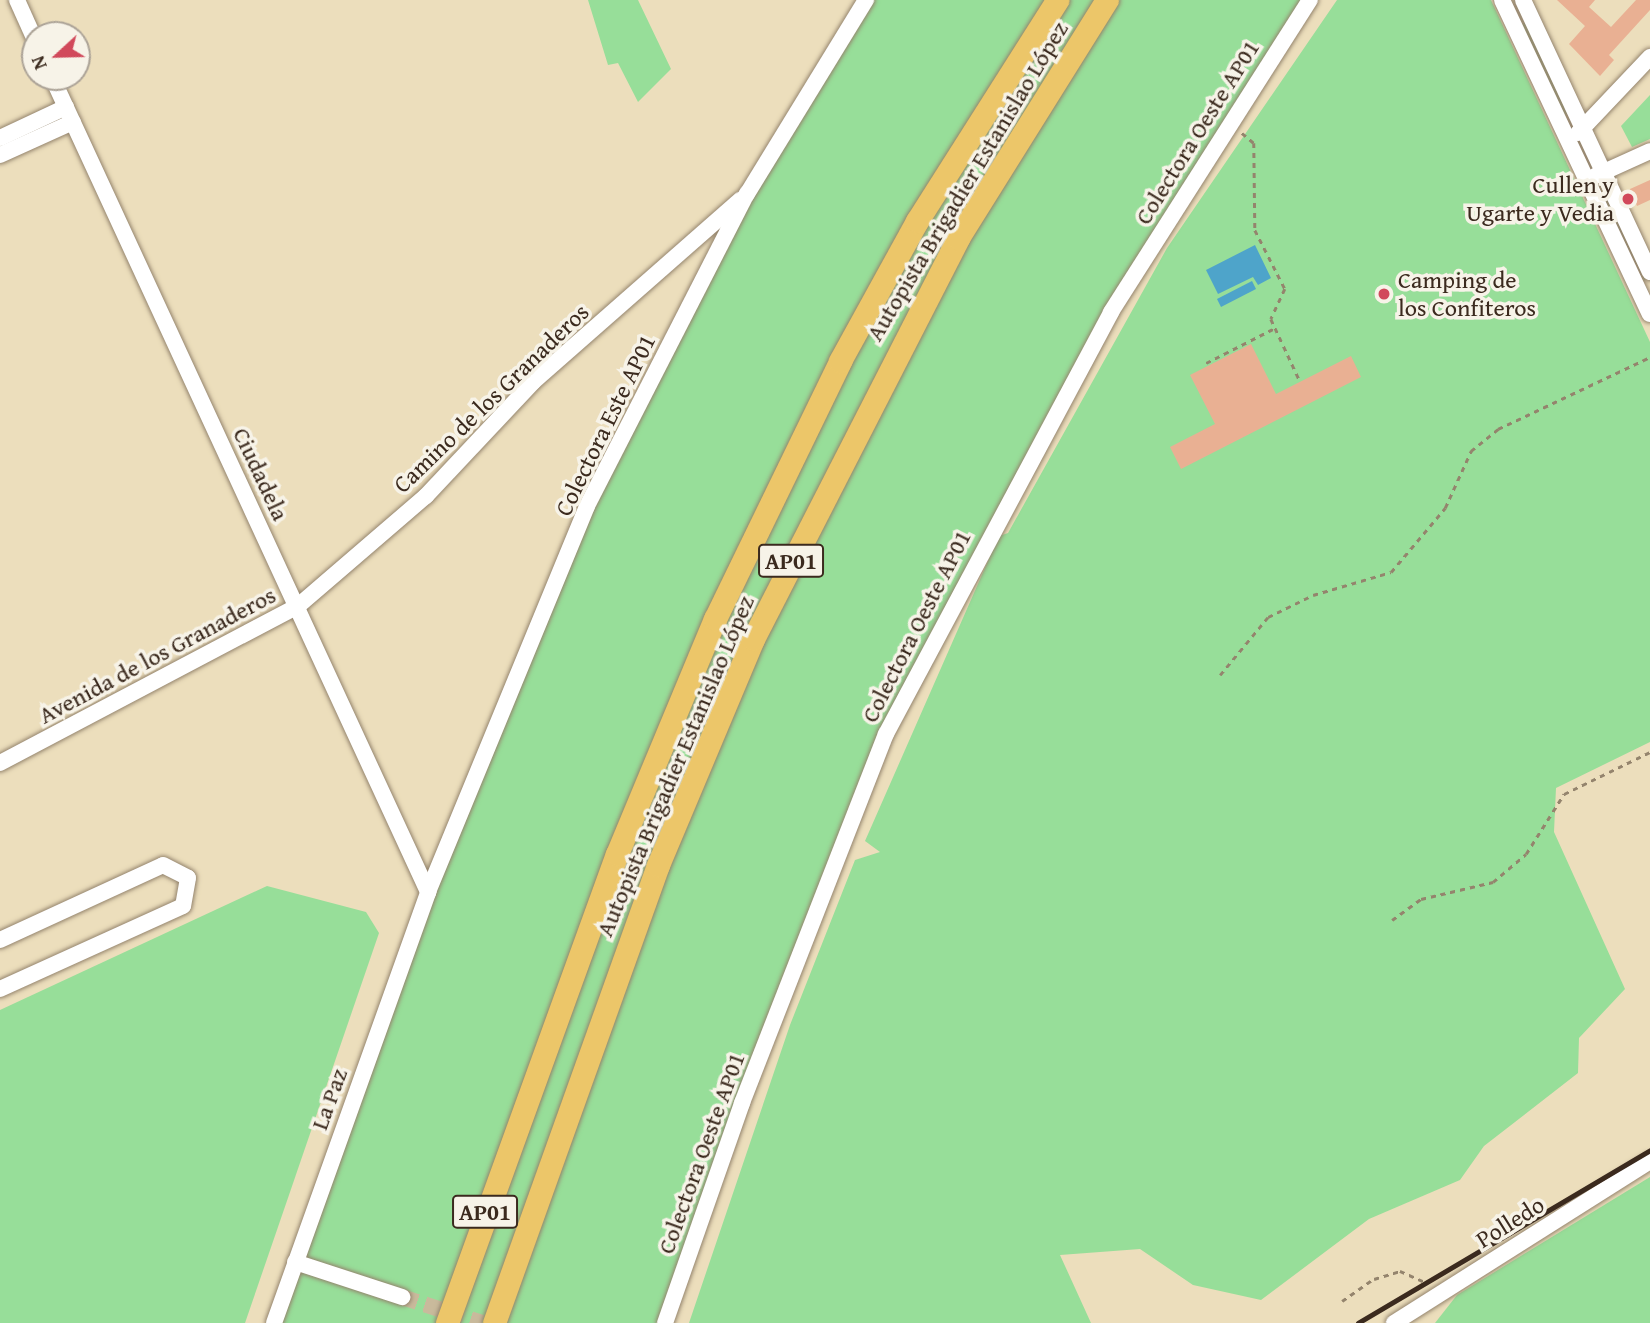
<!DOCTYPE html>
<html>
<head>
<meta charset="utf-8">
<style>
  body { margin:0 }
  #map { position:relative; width:1650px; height:1323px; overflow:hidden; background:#ecdebc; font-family:"Gentium Book Plus",serif }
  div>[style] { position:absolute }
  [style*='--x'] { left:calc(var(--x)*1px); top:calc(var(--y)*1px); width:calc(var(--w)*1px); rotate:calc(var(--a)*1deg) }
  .green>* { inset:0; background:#97de99 }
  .water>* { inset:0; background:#4ea4ca }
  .building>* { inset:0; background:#e9b093 }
  .minor-tunnel>* { height:16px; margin-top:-8px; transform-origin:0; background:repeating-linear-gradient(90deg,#c9ba9c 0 16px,transparent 0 24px) }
  .path>* { height:2.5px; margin-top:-1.25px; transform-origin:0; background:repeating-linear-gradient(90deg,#94846d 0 5px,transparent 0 10px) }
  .roads { filter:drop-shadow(0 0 2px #94846d) drop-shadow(0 0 2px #94846d) }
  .minor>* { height:16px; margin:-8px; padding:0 8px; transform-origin:8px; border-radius:8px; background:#fff }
  .highway>* { height:23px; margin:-11.5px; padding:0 11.5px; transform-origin:11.5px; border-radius:11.5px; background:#ecc669 }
  .rail>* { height:4.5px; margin:-2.25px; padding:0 2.25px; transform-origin:2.25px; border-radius:2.25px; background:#3b2a1e }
  .dots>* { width:19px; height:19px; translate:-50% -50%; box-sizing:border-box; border:4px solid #f7f3e8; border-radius:50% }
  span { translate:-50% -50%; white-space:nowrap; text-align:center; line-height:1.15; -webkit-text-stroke:7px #f7f3e8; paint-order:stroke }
  .shield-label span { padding:2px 5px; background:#f7f3e8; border:2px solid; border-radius:5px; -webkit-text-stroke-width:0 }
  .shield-label { font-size:23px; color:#3b2a1e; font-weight:700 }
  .street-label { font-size:24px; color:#3b2a1e }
  .poi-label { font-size:24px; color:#3b2a1e }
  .right { translate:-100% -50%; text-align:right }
  .left { translate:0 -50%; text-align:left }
  .north { position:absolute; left:21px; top:21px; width:70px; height:70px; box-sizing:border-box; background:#f7f3e8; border:2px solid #aca397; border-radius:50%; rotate:248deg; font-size:19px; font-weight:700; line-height:28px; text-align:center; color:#3b2a1e }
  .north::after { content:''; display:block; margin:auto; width:24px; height:32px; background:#d1495b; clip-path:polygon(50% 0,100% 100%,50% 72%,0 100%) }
</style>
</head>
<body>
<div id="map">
  <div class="green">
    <i style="clip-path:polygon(588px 0,638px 0,671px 69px,638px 102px,618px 63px,608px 65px)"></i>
    <i style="clip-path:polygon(866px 0,1310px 0,1111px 312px,886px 734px,665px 1323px,274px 1323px,428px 892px,587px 506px,747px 194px)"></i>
    <i style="clip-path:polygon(1337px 0,1491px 0,1650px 342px,1650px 742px,1556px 788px,1554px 832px,1625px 989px,1579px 1038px,1578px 1073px,1484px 1146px,1460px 1180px,1369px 1219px,1261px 1300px,1193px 1285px,1140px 1249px,1060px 1255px,1091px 1323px,689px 1323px,790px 1025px,855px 860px,880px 852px,865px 841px,999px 536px,1008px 533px,1167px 248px)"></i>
    <i style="clip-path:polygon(1526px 22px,1568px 113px,1564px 116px,1521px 25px)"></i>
    <i style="clip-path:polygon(1650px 95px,1650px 139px,1632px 147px,1621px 126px)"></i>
    <i style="clip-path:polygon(1607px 196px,1645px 276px,1645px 281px,1603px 197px)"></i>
    <i style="clip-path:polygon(267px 886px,366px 912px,379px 933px,245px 1323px,0 1323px,0 1010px)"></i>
    <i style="clip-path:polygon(1650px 1177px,1650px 1323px,1435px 1323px,1457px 1295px)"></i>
  </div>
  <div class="water">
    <i style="clip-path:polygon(1255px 245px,1271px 278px,1258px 285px,1253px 277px,1218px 294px,1206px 270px)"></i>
    <i style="clip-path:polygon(1252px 281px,1256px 289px,1221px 307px,1217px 299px)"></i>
  </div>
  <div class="building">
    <i style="clip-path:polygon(1557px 0,1595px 0,1589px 7px,1611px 27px,1636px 0,1650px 0,1650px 10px,1609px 55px,1614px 60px,1600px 76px,1569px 44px,1585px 26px)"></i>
    <i style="clip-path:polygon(1650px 180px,1650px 200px,1637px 206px,1630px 189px)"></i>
    <i style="clip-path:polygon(1251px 344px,1276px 394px,1351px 356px,1361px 377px,1181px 469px,1170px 447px,1215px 424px,1190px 375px)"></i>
  </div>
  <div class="minor-tunnel">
    <i style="--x:402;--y:1297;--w:84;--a:18"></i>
  </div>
  <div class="path">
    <i style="--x:1242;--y:133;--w:16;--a:40"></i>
    <i style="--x:1254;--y:143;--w:87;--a:89.3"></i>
    <i style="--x:1255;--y:230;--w:66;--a:63"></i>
    <i style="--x:1285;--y:289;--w:33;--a:115"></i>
    <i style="--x:1271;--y:319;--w:66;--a:65"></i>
    <i style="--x:1206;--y:363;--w:77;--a:-26.9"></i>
    <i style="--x:1220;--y:675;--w:75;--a:-50.4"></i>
    <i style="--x:1268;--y:617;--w:50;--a:-26.1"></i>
    <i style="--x:1313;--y:595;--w:81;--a:-16.4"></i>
    <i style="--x:1391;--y:572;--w:84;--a:-49.8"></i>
    <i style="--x:1445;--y:508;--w:63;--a:-65.5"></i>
    <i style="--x:1471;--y:451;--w:35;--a:-39"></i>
    <i style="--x:1498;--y:429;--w:168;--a:-25.3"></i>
    <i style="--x:1392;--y:920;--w:36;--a:-36"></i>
    <i style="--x:1421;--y:899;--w:74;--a:-13.3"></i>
    <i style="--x:1493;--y:882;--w:43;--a:-40.3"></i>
    <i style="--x:1526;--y:854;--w:71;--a:-57.7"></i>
    <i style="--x:1564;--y:794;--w:96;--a:-26"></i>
    <i style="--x:1342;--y:1301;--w:39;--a:-35"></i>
    <i style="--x:1374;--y:1279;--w:27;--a:-17"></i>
    <i style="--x:1400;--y:1271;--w:30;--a:24"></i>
  </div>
  <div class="roads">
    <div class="minor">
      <i style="--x:17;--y:0;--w:44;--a:65.8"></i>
      <i style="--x:1502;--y:0;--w:347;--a:64.8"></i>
      <i style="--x:1523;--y:0;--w:300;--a:65"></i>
      <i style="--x:52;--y:77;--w:898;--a:65.23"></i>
      <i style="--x:1578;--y:133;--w:105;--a:-46.5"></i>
      <i style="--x:0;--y:138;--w:73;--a:-25.2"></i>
      <i style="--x:0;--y:155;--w:80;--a:-24.3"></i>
      <i style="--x:1595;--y:176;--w:60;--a:-24.4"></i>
      <i style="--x:0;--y:763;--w:337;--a:-27.8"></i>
      <i style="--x:298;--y:606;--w:169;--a:-40.7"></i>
      <i style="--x:426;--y:496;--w:156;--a:-46.8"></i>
      <i style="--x:533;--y:382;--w:276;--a:-41.3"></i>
      <i style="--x:0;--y:940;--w:179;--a:-24.7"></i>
      <i style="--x:163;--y:865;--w:28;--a:27"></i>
      <i style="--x:188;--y:878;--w:28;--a:100"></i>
      <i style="--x:183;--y:906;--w:201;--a:155.6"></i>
      <i style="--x:295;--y:1262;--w:113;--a:18.1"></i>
      <i style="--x:274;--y:1323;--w:458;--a:-70.3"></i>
      <i style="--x:428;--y:892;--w:417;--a:-67.6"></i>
      <i style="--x:587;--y:506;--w:351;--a:-62.9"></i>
      <i style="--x:747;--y:194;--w:228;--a:-58.5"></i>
      <i style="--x:665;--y:1323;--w:233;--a:-70.7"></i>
      <i style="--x:742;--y:1103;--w:396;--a:-68.7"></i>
      <i style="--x:886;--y:734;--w:478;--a:-61.9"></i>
      <i style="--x:1111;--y:312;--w:370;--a:-57.5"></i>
      <i style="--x:1394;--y:1323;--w:303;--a:-32.3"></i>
    </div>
    <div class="highway">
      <i style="--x:447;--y:1323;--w:499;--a:-70.1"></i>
      <i style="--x:617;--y:854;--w:255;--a:-67.4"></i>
      <i style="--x:715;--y:619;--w:287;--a:-64.1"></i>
      <i style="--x:840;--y:361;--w:160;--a:-61.2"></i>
      <i style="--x:917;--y:221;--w:262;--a:-57.6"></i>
      <i style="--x:494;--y:1323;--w:486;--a:-70.3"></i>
      <i style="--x:658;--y:865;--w:245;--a:-67.2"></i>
      <i style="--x:753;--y:639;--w:450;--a:-62.9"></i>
      <i style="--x:958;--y:238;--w:281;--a:-58"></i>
    </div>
  </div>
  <div class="rail">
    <i style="--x:1358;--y:1323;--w:339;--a:-30.6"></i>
  </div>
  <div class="dots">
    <i style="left:1628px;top:199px;background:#d1495b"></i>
    <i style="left:1384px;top:294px;background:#d1495b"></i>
  </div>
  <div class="shield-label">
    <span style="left:791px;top:561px">AP01</span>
    <span style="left:485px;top:1212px">AP01</span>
  </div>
  <div class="street-label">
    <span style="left:1197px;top:132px;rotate:-58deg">Colectora Oeste AP01</span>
    <span style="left:967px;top:181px;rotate:-59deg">Autopista Brigadier Estanislao López</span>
    <span style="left:491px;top:398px;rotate:-44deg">Camino de los Granaderos</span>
    <span style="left:605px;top:425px;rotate:-64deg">Colectora Este AP01</span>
    <span style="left:261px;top:474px;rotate:65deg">Ciudadela</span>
    <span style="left:916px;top:626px;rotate:-63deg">Colectora Oeste AP01</span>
    <span style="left:157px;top:655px;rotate:-28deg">Avenida de los Granaderos</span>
    <span style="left:675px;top:766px;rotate:-67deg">Autopista Brigadier Estanislao López</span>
    <span style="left:329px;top:1099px;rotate:-70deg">La Paz</span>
    <span style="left:701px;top:1153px;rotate:-70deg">Colectora Oeste AP01</span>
    <span style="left:1510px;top:1222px;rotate:-32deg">Polledo</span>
  </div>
  <div class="poi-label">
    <span class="right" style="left:1614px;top:199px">Cullen y<br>Ugarte y Vedia</span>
    <span class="left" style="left:1398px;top:294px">Camping de<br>los Confiteros</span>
  </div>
  <div class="north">N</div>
</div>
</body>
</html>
